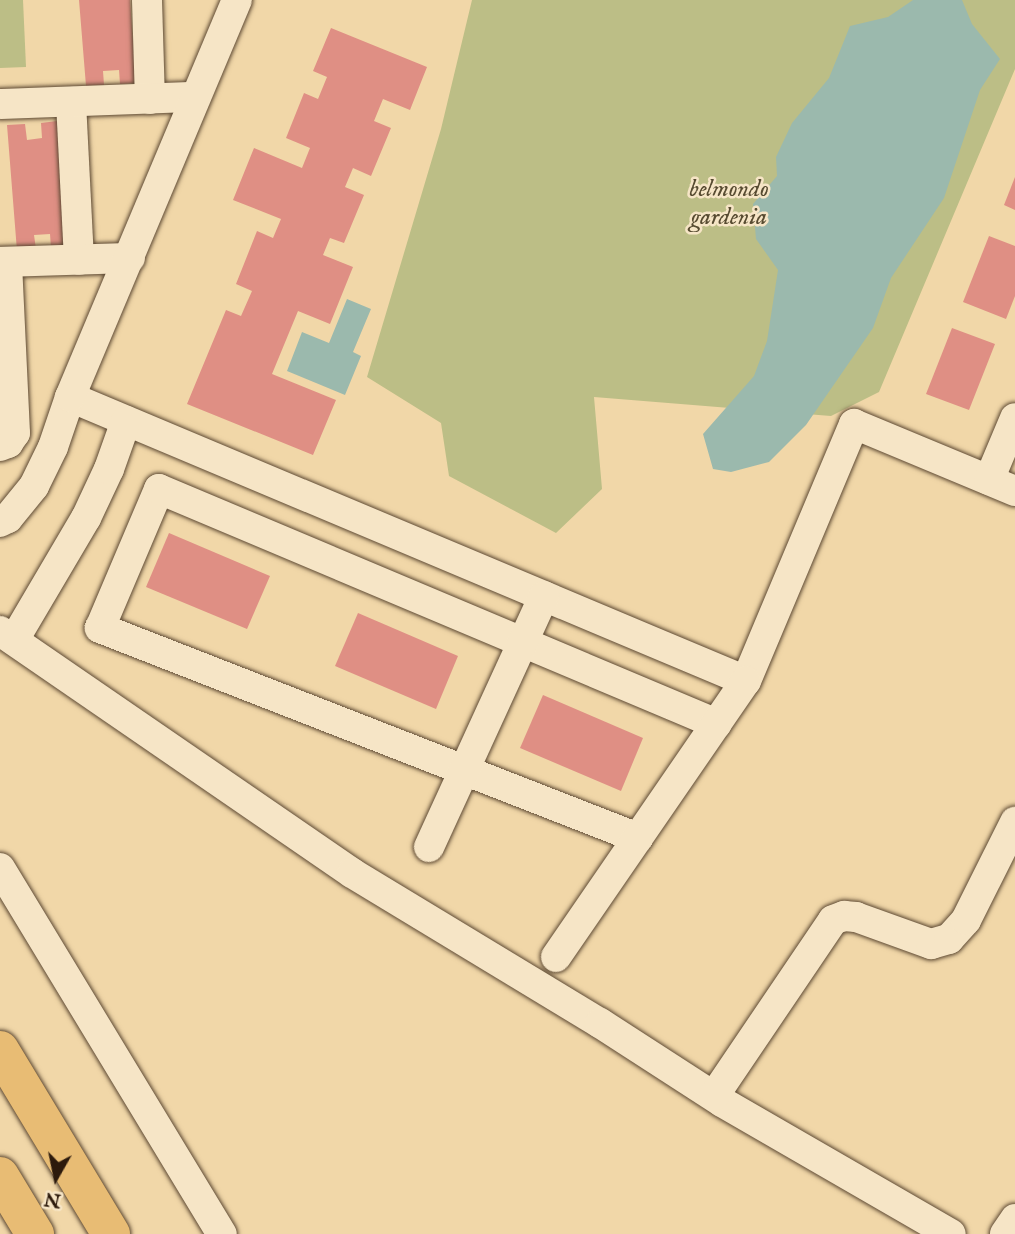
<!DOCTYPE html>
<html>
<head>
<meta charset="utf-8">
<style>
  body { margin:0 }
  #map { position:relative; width:1015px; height:1234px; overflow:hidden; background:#f1d7a8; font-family:"IM FELL English",serif }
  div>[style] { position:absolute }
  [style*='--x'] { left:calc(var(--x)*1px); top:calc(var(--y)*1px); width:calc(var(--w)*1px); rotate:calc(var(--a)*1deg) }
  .green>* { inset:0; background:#bcbe86 }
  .water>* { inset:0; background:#9bb9ad }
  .building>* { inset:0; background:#df8f84 }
  .roads { filter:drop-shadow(0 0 2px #5d4933) drop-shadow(0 0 2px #5d4933) }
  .minor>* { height:30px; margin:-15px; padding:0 15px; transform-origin:15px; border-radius:15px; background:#f6e5c6 }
  .highway>* { height:38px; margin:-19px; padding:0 19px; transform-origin:19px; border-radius:19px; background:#e8bc74 }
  span { translate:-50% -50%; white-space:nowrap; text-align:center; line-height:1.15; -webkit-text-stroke:5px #f6e5c6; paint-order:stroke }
  .park-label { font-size:24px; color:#574b31; font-style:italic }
  .north { position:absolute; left:21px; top:1143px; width:70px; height:70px; -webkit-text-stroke:5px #f6e5c6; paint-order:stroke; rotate:189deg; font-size:19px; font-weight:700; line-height:28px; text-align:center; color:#2c1a0c }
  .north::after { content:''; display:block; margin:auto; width:24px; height:32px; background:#2c1a0c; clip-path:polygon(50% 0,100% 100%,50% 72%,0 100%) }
</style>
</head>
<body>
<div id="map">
  <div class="green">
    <i style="clip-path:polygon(0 0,23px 0,26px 67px,0 68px)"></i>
    <i style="clip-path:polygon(472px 0,1015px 0,1015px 69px,879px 392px,831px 416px,594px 397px,602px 489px,556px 533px,449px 476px,441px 423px,367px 377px,441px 129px)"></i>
  </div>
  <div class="water">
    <i style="clip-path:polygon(913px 0,962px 0,972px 24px,1000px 59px,980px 90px,944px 198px,891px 278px,873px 328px,806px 425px,769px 462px,731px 472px,713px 469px,703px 434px,754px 376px,767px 341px,778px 270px,756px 239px,753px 204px,777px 176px,776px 157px,792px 123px,829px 78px,850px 26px,888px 17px)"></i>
    <i style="clip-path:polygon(347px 299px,371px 309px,353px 352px,361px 356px,345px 395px,287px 371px,302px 332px,329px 343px)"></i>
  </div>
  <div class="building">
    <i style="clip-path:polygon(79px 0,130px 0,136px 83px,120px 84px,119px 70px,103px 71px,104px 85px,86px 86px)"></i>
    <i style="clip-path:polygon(331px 28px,427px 67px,410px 110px,383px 99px,374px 121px,391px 128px,371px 176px,353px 168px,345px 187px,364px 195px,344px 243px,330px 238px,323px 255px,353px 267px,330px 324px,298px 311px,272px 374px,336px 400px,313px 455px,187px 404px,226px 310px,241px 316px,252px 291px,236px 284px,257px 231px,273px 238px,281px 219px,233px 200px,254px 148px,302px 168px,310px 148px,286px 138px,304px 93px,318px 99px,327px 77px,313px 71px)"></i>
    <i style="clip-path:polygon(57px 121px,68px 246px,51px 248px,50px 234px,34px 235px,36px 249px,17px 251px,7px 125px,25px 124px,27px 140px,42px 138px,41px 123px)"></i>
    <i style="clip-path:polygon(1015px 177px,1015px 210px,1004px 205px)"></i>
    <i style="clip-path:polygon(989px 236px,1015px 246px,1015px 296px,1006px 319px,963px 302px)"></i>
    <i style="clip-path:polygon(952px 328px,995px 344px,969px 410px,926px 394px)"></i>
    <i style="clip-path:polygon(169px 533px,270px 576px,247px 629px,146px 587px)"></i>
    <i style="clip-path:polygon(358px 613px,458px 656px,436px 709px,335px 666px)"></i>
    <i style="clip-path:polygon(543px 695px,643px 738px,621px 791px,520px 748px)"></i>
  </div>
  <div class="roads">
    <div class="minor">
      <i style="--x:147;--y:0;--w:99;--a:88.3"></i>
      <i style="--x:71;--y:102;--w:158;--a:87.1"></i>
      <i style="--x:0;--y:104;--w:195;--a:-2.1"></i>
      <i style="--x:0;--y:262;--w:130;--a:-1.8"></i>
      <i style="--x:70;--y:397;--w:733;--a:22.79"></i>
      <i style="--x:746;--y:681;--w:279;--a:-67.2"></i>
      <i style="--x:854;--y:424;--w:174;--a:22.6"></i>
      <i style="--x:0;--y:446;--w:9;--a:-21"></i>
      <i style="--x:8;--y:443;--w:12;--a:-55"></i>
      <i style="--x:15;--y:433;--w:171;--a:-92.7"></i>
      <i style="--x:989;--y:480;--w:67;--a:-67.2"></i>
      <i style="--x:0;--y:522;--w:9;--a:-27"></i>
      <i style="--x:8;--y:518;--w:41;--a:-50.9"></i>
      <i style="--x:34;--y:486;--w:43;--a:-64"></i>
      <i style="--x:53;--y:447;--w:53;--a:-71.2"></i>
      <i style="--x:70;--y:397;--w:431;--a:-67.2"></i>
      <i style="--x:0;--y:631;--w:427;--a:34.5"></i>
      <i style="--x:352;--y:873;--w:290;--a:31.2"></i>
      <i style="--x:600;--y:1023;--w:145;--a:32.9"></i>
      <i style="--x:722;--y:1102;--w:264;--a:30"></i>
      <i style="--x:14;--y:640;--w:142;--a:-59.5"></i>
      <i style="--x:86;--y:518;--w:54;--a:-64.9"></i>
      <i style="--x:109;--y:469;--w:51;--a:-70.5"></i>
      <i style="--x:638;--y:838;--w:578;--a:-158.68"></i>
      <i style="--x:100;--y:628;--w:151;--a:-67"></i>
      <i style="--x:159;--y:489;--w:605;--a:22.84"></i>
      <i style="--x:429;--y:847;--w:276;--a:-65.4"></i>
      <i style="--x:0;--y:868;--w:428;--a:58.8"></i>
      <i style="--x:556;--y:957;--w:335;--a:-55.5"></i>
      <i style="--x:714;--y:1096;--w:212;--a:-55.9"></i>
      <i style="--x:833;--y:920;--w:12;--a:-20"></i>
      <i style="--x:844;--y:916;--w:12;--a:5"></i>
      <i style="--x:856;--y:917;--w:80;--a:19.8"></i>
      <i style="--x:931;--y:944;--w:19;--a:-16"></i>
      <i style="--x:949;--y:939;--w:25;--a:-48"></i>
      <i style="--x:966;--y:920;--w:110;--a:-63.4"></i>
      <i style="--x:1005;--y:1234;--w:18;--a:-56"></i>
    </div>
    <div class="highway">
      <i style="--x:0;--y:1050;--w:215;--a:58.9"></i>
      <i style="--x:0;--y:1176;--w:68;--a:58.9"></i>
    </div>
  </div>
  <div class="park-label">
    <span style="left:729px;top:204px">belmondo<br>gardenia</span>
  </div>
  <div class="north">N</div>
</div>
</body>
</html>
